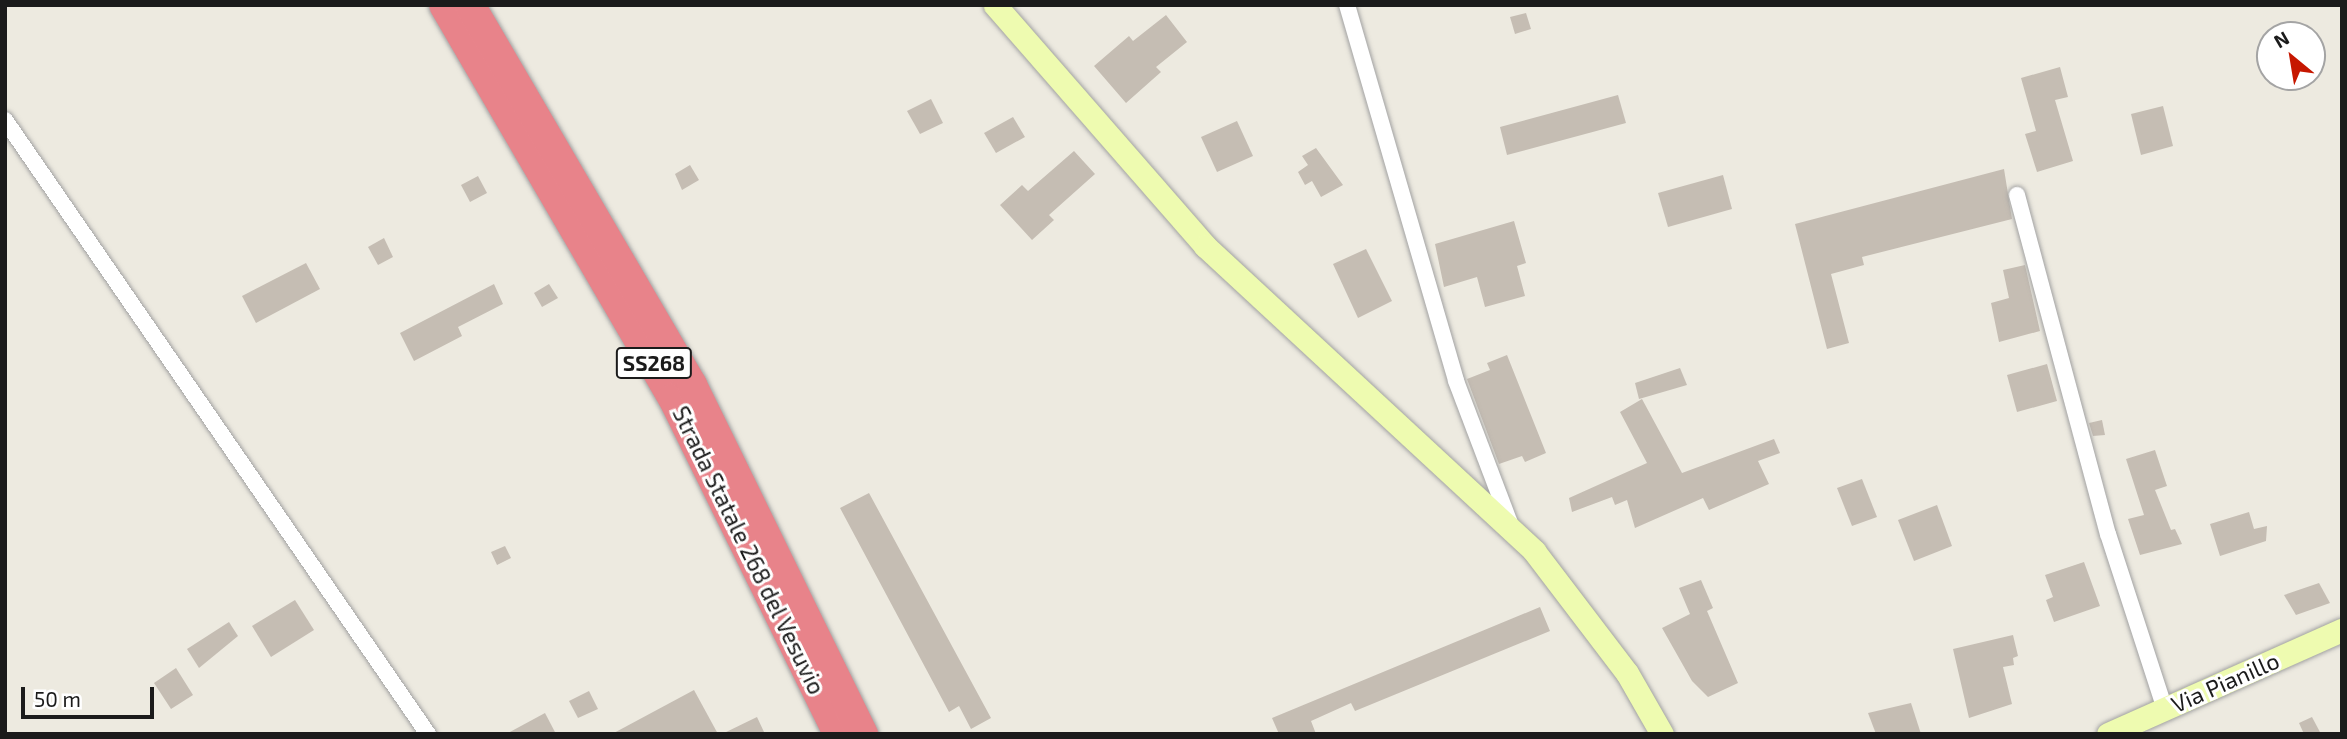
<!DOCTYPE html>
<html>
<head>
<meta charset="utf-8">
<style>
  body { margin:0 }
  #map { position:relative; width:2347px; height:739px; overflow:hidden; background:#edeae0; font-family:"Exo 2",sans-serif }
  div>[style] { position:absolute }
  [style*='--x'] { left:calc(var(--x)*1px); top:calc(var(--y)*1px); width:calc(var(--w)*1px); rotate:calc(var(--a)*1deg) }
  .building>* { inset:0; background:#c5bdb3 }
  .roads { filter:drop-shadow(0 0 2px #a2a2a2) drop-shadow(0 0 2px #a2a2a2) }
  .street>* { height:16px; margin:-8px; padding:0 8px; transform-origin:8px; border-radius:8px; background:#fff }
  .secondary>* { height:23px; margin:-11.5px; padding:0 11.5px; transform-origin:11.5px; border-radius:11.5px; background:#eefbb0 }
  .highway>* { height:30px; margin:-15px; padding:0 15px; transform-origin:15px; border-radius:15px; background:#e8838a }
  span { translate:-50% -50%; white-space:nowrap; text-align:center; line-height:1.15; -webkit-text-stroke:6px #fff; paint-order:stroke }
  .shield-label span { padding:2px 5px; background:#fff; border:2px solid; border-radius:5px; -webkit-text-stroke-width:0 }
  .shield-label { font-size:21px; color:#1b1b1b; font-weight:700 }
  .street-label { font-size:23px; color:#1b1b1b }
  .frame { position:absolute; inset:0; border:7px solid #1b1b1b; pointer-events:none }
  .north { position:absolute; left:2256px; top:21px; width:70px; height:70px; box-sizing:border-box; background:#fff; border:2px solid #a4a4a4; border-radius:50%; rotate:330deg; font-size:19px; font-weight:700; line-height:28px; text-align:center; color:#1b1b1b }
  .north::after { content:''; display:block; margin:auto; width:24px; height:32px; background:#c61700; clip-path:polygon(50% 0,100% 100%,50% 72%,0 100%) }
  .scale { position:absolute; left:21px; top:687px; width:133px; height:32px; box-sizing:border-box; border:4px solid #1b1b1b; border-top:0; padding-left:9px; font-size:21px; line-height:24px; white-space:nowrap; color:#1b1b1b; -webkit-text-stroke:5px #fff; paint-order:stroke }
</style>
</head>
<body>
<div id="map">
  <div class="building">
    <i style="clip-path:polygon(1526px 13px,1531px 29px,1515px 34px,1510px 17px)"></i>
    <i style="clip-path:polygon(1166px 15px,1187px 42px,1156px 67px,1161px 72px,1126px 103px,1094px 66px,1129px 36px,1133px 41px)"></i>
    <i style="clip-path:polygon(2060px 67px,2068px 97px,2055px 100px,2073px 161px,2037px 172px,2025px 134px,2036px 131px,2021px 78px)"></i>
    <i style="clip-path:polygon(1618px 95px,1626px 123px,1507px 155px,1500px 127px)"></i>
    <i style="clip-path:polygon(931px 99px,943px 123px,920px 134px,907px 111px)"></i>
    <i style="clip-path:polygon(2163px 106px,2173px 146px,2141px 155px,2131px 114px)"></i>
    <i style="clip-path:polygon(1013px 117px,1025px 137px,996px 153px,984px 133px)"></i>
    <i style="clip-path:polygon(1237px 121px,1253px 156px,1217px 172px,1201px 137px)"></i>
    <i style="clip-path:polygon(1316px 148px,1343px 185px,1321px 197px,1312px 181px,1305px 185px,1298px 172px,1308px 165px,1302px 156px)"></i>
    <i style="clip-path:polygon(1074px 151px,1095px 174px,1049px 215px,1054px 220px,1032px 240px,1000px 205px,1022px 185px,1028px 191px)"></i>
    <i style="clip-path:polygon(690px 165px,699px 180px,682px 190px,675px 174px)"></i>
    <i style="clip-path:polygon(2004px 169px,2012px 219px,1862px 257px,1864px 265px,1831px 274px,1849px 343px,1827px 349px,1795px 224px)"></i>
    <i style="clip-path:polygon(1723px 175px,1732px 209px,1668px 227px,1658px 193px)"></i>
    <i style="clip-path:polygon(478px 176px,487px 193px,470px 202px,461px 185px)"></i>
    <i style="clip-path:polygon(1514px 221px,1526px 263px,1517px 266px,1525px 296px,1485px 307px,1477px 277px,1444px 287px,1435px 244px)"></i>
    <i style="clip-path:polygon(384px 238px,393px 257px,378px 265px,368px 247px)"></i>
    <i style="clip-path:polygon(1366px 249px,1392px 301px,1358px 318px,1333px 264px)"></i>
    <i style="clip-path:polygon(306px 263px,320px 289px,256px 323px,242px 296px)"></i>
    <i style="clip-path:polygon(2025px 265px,2040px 331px,1999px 342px,1991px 303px,2009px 298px,2003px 270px)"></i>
    <i style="clip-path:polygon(494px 284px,503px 304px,458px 327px,462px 336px,414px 361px,400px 333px)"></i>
    <i style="clip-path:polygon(549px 284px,558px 298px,542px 307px,534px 293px)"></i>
    <i style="clip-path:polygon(1507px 355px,1546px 453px,1525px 462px,1522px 456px,1499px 464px,1467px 379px,1490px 370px,1487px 363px)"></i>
    <i style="clip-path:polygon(2047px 364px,2057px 401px,2017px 412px,2007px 375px)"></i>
    <i style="clip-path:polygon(1680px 368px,1687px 385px,1639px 399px,1635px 383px)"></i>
    <i style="clip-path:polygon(1642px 399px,1682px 473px,1774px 439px,1780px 453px,1758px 461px,1769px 484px,1709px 510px,1703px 498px,1635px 528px,1627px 500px,1615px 505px,1612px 497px,1572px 512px,1569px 498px,1647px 463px,1620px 412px)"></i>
    <i style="clip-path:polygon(2102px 420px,2105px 435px,2093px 436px,2089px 423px)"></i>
    <i style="clip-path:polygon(2155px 450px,2167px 486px,2155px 490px,2171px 530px,2175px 529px,2182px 544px,2140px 555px,2128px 519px,2144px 515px,2126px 459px)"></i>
    <i style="clip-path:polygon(1862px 479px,1877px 517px,1852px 526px,1837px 488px)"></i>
    <i style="clip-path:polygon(869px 493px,991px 718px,971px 729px,959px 706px,949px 712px,840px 508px)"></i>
    <i style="clip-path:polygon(1937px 505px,1952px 546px,1914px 561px,1898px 520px)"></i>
    <i style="clip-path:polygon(2249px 512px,2254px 529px,2267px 526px,2266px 541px,2220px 556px,2210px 524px)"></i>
    <i style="clip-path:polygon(505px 546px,511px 558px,497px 565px,491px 552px)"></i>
    <i style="clip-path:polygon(2084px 562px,2100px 606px,2054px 622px,2046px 600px,2053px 597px,2045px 575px)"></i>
    <i style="clip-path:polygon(1701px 580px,1713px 608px,1707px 611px,1738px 683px,1708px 697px,1692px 681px,1662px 628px,1690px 614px,1679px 588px)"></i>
    <i style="clip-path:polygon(2319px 583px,2330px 603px,2296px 615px,2284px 595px)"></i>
    <i style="clip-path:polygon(295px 600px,314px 630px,271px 657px,252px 626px)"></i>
    <i style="clip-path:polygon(1540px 607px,1550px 631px,1355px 711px,1351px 703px,1311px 721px,1316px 734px,1279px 734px,1272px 718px)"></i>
    <i style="clip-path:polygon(229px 622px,238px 636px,199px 668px,187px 649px)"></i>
    <i style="clip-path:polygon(2013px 635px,2018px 656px,2013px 658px,2014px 665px,2003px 667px,2012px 704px,1969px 718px,1953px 649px)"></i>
    <i style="clip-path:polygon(176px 668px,193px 695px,171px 709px,154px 683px)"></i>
    <i style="clip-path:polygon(694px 690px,718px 734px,612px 734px)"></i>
    <i style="clip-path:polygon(589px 691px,598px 709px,578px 718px,569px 701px)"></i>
    <i style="clip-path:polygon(1911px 703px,1921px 734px,1876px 734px,1868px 713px)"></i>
    <i style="clip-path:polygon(545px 713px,556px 734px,506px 734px)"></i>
    <i style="clip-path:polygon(757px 717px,765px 734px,722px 734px)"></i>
    <i style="clip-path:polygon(2312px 717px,2321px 734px,2304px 734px,2299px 723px)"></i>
  </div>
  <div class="roads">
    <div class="street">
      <i style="--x:1347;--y:5;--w:391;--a:73.8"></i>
      <i style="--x:1456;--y:381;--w:155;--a:69.2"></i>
      <i style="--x:5;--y:120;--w:746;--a:55.44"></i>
      <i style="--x:2017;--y:195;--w:351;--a:75"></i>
      <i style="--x:2108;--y:534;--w:184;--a:72"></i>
    </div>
    <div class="secondary">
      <i style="--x:995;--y:5;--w:320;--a:48.9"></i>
      <i style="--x:1205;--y:246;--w:449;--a:42.8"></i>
      <i style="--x:1534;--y:551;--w:153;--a:52.7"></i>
      <i style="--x:1627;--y:673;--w:70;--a:60.2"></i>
      <i style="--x:2108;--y:734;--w:256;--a:-24"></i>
    </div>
    <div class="highway">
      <i style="--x:444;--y:5;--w:455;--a:59.8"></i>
      <i style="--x:673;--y:398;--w:374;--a:63.8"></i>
      <i style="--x:470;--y:5;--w:440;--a:59.7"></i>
      <i style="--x:692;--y:385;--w:389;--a:63.9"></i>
    </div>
  </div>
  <div class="shield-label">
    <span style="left:654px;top:363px">SS268</span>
  </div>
  <div class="street-label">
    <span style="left:749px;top:550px;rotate:64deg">Strada Statale 268 del Vesuvio</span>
    <span style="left:2225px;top:682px;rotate:-24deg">Via Pianillo</span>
  </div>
  <div class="frame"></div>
  <div class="north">N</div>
  <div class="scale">50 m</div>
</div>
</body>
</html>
